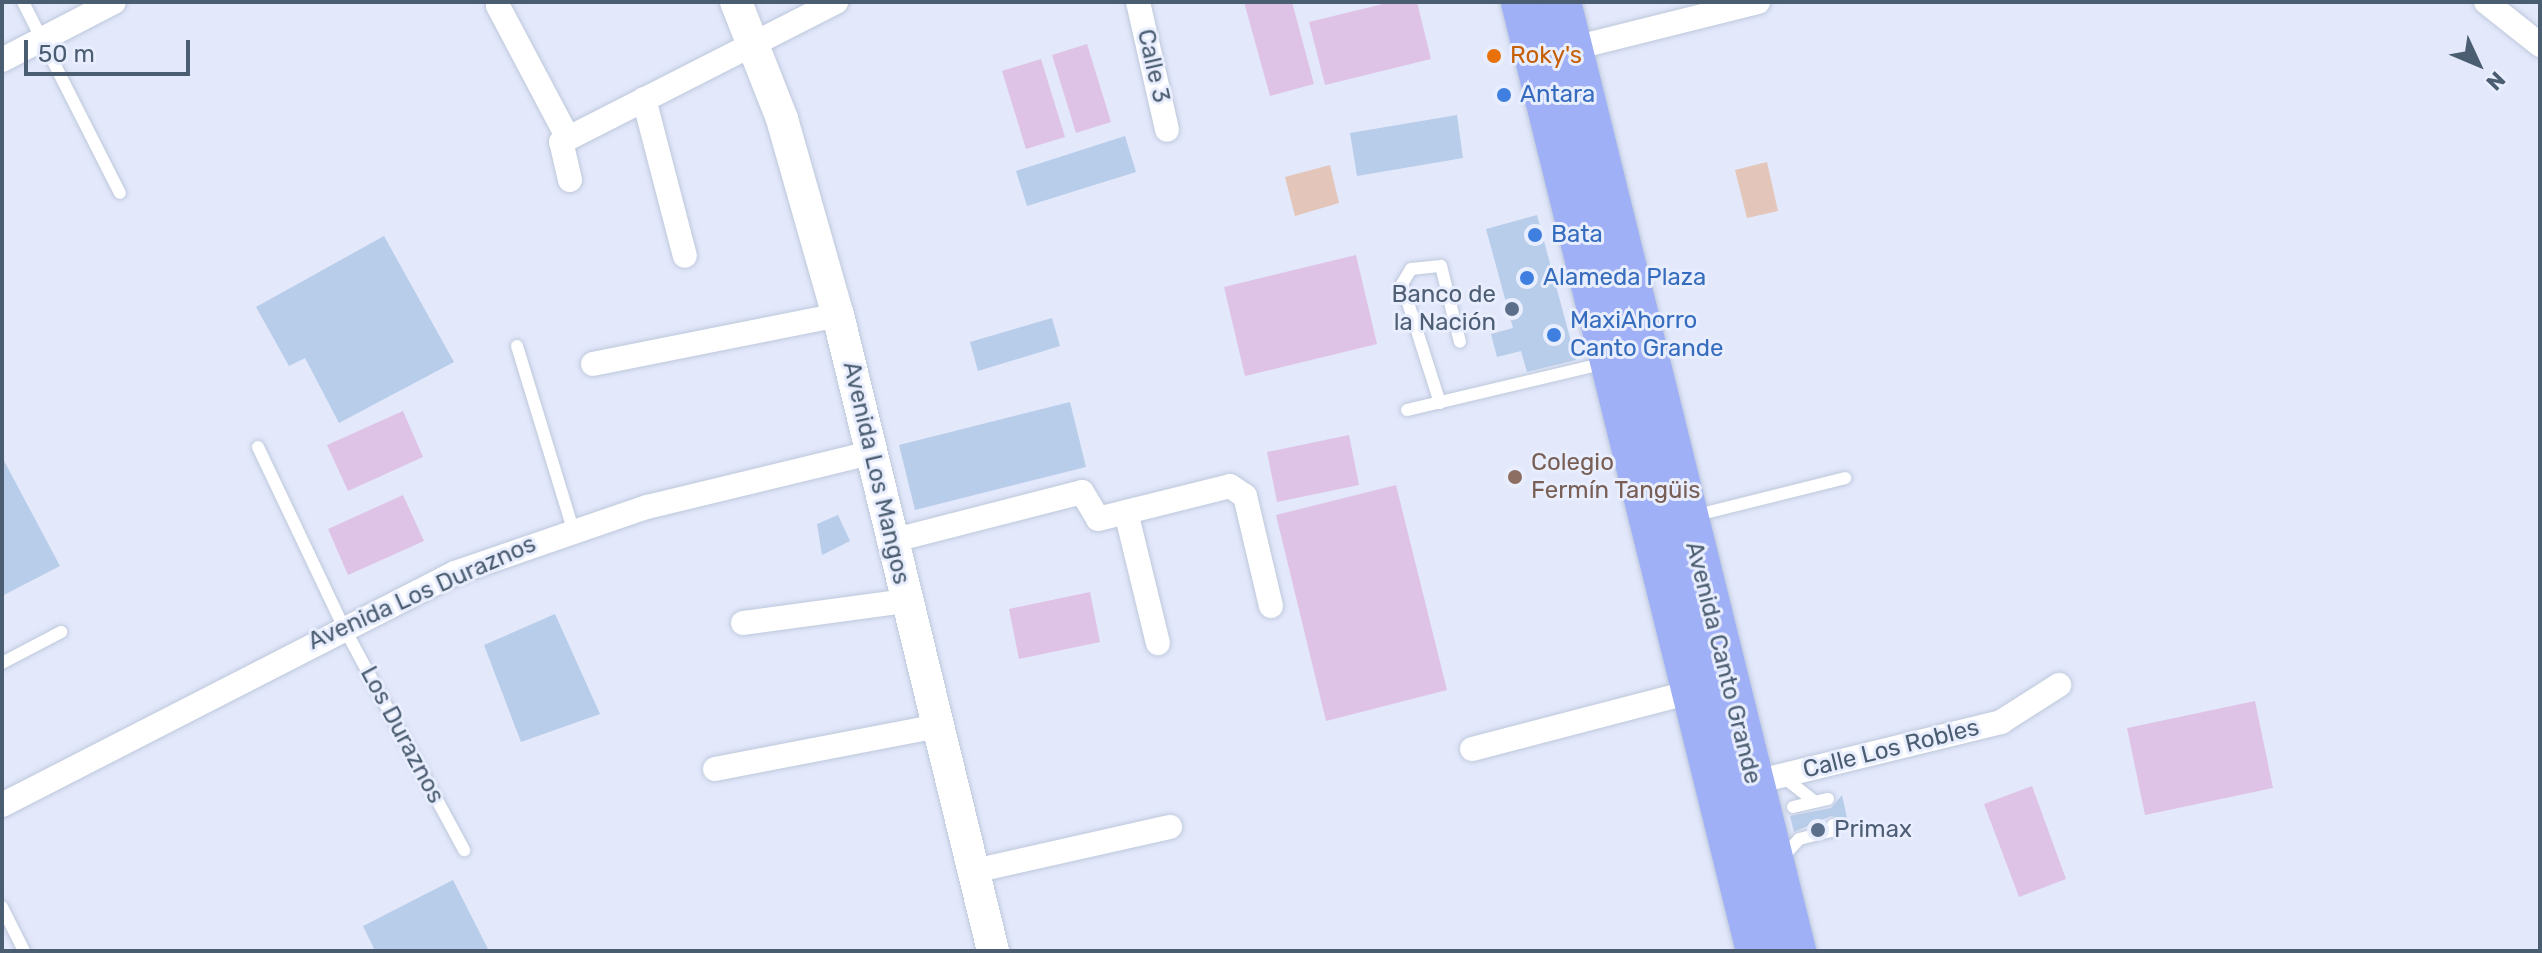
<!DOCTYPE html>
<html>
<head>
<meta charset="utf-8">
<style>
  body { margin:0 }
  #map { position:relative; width:2542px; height:953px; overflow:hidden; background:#e3e8fb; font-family:Rubik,sans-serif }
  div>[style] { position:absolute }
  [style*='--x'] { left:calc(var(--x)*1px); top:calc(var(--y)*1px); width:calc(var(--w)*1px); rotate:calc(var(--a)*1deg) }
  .green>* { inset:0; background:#dfc3e7 }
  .water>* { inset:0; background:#e3c6b9 }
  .building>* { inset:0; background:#b8cde9 }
  .roads { filter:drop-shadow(0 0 2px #bdc8db) drop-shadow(0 0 2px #bdc8db) }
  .service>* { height:12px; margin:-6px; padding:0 6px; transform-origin:6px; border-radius:6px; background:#fff }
  .minor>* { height:24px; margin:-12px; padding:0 12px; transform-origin:12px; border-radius:12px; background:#fff }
  .tertiary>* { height:32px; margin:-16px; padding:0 16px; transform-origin:16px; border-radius:16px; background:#fff }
  .primary>* { height:40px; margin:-20px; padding:0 20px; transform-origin:20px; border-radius:20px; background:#9fb0f6 }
  .dots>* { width:22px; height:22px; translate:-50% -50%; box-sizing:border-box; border:4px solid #e9eefe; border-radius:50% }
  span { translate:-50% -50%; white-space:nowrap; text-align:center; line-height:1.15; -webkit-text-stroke:6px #e9eefe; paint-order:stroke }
  .food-label { font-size:24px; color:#c56008 }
  .left { translate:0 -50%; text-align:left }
  .street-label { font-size:24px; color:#4b5d71 }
  .shop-label { font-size:24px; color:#366cbe }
  .service-label { font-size:24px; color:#4e5e75 }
  .right { translate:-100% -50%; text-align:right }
  .education-label { font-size:24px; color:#785e54 }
  .frame { position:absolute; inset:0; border:4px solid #4b5d71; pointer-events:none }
  .north { position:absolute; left:2438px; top:24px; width:80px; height:80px; -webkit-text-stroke:6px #e9eefe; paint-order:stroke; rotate:134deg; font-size:22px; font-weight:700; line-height:32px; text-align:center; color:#4b5d71 }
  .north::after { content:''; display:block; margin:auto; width:28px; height:36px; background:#4b5d71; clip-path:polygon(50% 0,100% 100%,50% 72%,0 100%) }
  .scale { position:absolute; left:24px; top:40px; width:166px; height:36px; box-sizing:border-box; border:4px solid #4b5d71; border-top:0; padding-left:10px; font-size:24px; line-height:28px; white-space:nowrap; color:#4b5d71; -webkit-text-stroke:6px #e9eefe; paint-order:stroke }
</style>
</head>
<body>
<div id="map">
  <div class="green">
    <i style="clip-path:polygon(1244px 2px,1292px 2px,1314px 84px,1270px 96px)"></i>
    <i style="clip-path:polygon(1391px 2px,1417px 2px,1431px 59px,1325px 85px,1309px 22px)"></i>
    <i style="clip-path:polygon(1087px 44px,1111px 122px,1076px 133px,1052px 55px)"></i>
    <i style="clip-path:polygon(1041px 59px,1065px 137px,1026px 149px,1002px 71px)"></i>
    <i style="clip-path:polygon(1356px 255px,1377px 344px,1245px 376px,1224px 287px)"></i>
    <i style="clip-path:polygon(403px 411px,423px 457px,348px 491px,327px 445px)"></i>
    <i style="clip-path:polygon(1349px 435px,1359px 485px,1277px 502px,1267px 452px)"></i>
    <i style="clip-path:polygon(1396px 485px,1447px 690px,1326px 721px,1276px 515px)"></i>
    <i style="clip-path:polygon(403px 495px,424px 541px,348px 575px,328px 529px)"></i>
    <i style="clip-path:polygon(1090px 592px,1100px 642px,1019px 659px,1009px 609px)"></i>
    <i style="clip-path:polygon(2255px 701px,2273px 788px,2145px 815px,2127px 728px)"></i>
    <i style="clip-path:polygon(2032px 786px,2066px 879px,2019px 897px,1984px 804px)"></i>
  </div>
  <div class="water">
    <i style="clip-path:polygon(1767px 162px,1778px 211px,1747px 218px,1735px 170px)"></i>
    <i style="clip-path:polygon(1330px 165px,1339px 203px,1295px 216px,1285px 177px)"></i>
  </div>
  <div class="building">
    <i style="clip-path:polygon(1457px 115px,1463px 158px,1357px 176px,1350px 133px)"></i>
    <i style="clip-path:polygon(1125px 136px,1136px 172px,1027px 206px,1016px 171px)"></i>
    <i style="clip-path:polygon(1537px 215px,1576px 360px,1527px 372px,1521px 351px,1497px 357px,1491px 334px,1513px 328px,1486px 229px)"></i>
    <i style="clip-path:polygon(384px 236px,454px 362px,339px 423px,305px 358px,289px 366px,256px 307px)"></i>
    <i style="clip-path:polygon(1052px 318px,1060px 346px,978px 371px,970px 342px)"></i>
    <i style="clip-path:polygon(1070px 402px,1086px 467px,915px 510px,899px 445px)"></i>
    <i style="clip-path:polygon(2px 457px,60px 566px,2px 596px)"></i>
    <i style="clip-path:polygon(838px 515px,850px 541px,822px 555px,817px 524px)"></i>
    <i style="clip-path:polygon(555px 614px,600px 714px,521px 742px,484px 645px)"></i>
    <i style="clip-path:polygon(1842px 795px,1848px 822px,1831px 816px,1794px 832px,1790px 816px,1831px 808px)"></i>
    <i style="clip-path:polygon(453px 880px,489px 951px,375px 951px,363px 926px)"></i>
  </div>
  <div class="roads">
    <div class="service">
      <i style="--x:23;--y:2;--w:214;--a:63.1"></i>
      <i style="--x:517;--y:346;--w:191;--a:73"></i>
      <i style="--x:1440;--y:403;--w:125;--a:-107.7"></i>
      <i style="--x:1402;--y:284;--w:17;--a:-59"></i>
      <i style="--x:1411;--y:269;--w:30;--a:-6"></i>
      <i style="--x:1441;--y:266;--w:78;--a:76"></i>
      <i style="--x:1407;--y:410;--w:204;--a:-13.3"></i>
      <i style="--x:258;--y:447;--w:198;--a:64.6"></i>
      <i style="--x:343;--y:626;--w:255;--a:61.6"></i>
      <i style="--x:1693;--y:516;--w:157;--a:-14"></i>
      <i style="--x:2;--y:663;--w:67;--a:-27.7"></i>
      <i style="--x:1782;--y:776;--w:39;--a:38"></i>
      <i style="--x:1793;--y:807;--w:36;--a:-13"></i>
      <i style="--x:1782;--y:858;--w:25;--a:-48"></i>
      <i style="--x:1799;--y:839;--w:34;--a:-14"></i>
      <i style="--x:1832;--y:831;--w:6;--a:-81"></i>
      <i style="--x:2;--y:907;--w:49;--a:63.4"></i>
    </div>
    <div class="minor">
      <i style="--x:1138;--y:2;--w:131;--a:77.2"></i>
      <i style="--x:2486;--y:2;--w:69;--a:38.5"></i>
      <i style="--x:498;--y:6;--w:149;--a:62.1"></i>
      <i style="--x:1562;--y:51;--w:202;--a:-14"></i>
      <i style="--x:2;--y:60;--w:126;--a:-27.4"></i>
      <i style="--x:644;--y:99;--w:162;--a:75.4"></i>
      <i style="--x:570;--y:180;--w:39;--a:-103"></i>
      <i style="--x:561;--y:142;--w:309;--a:-27"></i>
      <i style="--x:593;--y:364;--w:250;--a:-11.3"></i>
      <i style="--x:1126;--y:512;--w:135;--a:76.3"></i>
      <i style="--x:891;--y:541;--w:197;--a:-14.4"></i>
      <i style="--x:1082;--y:492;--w:31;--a:59"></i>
      <i style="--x:1098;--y:519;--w:136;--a:-14"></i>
      <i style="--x:1230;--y:486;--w:18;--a:34"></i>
      <i style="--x:1245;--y:496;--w:113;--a:76.7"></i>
      <i style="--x:743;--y:623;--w:164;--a:-7.7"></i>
      <i style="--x:1472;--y:749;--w:226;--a:-14.6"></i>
      <i style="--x:715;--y:769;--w:227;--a:-10.9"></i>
      <i style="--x:1743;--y:785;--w:266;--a:-13.7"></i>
      <i style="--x:2001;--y:722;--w:69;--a:-32.5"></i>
      <i style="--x:2;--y:805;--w:509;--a:-27.12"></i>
      <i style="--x:455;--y:573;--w:203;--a:-19"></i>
      <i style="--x:647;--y:507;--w:230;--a:-13.6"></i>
      <i style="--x:974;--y:871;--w:201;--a:-12.7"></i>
    </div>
    <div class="tertiary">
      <i style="--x:736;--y:2;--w:126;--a:68.5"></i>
      <i style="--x:782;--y:119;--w:204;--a:74.1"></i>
      <i style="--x:838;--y:315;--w:655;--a:76.3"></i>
    </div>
    <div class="primary">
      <i style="--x:1521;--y:2;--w:978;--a:76.09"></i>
      <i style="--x:1561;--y:2;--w:978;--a:76.09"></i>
    </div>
  </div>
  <div class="dots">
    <i style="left:1494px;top:56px;background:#e8710a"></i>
    <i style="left:1504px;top:95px;background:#3f7fe0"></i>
    <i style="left:1535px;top:235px;background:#3f7fe0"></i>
    <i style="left:1527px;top:278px;background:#3f7fe0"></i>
    <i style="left:1512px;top:309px;background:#5c6f8a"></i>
    <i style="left:1554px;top:335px;background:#3f7fe0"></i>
    <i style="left:1515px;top:477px;background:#8d6e63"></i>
    <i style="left:1818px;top:830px;background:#5c6f8a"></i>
  </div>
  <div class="food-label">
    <span class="left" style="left:1510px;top:56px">Roky's</span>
  </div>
  <div class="street-label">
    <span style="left:1153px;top:66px;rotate:77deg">Calle 3</span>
    <span style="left:876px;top:473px;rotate:77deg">Avenida Los Mangos</span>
    <span style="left:422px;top:593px;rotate:-24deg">Avenida Los Duraznos</span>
    <span style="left:1723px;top:663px;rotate:76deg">Avenida Canto Grande</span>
    <span style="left:402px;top:735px;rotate:62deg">Los Duraznos</span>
    <span style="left:1891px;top:749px;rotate:-14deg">Calle Los Robles</span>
  </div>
  <div class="shop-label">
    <span class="left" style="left:1520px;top:95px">Antara</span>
    <span class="left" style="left:1551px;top:235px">Bata</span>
    <span class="left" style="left:1543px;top:278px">Alameda Plaza</span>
    <span class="left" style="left:1570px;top:335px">MaxiAhorro<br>Canto Grande</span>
  </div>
  <div class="service-label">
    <span class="right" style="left:1496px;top:309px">Banco de<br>la Nación</span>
    <span class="left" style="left:1834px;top:830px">Primax</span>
  </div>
  <div class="education-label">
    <span class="left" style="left:1531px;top:477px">Colegio<br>Fermín Tangüis</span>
  </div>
  <div class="frame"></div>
  <div class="north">N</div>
  <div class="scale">50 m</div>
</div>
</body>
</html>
